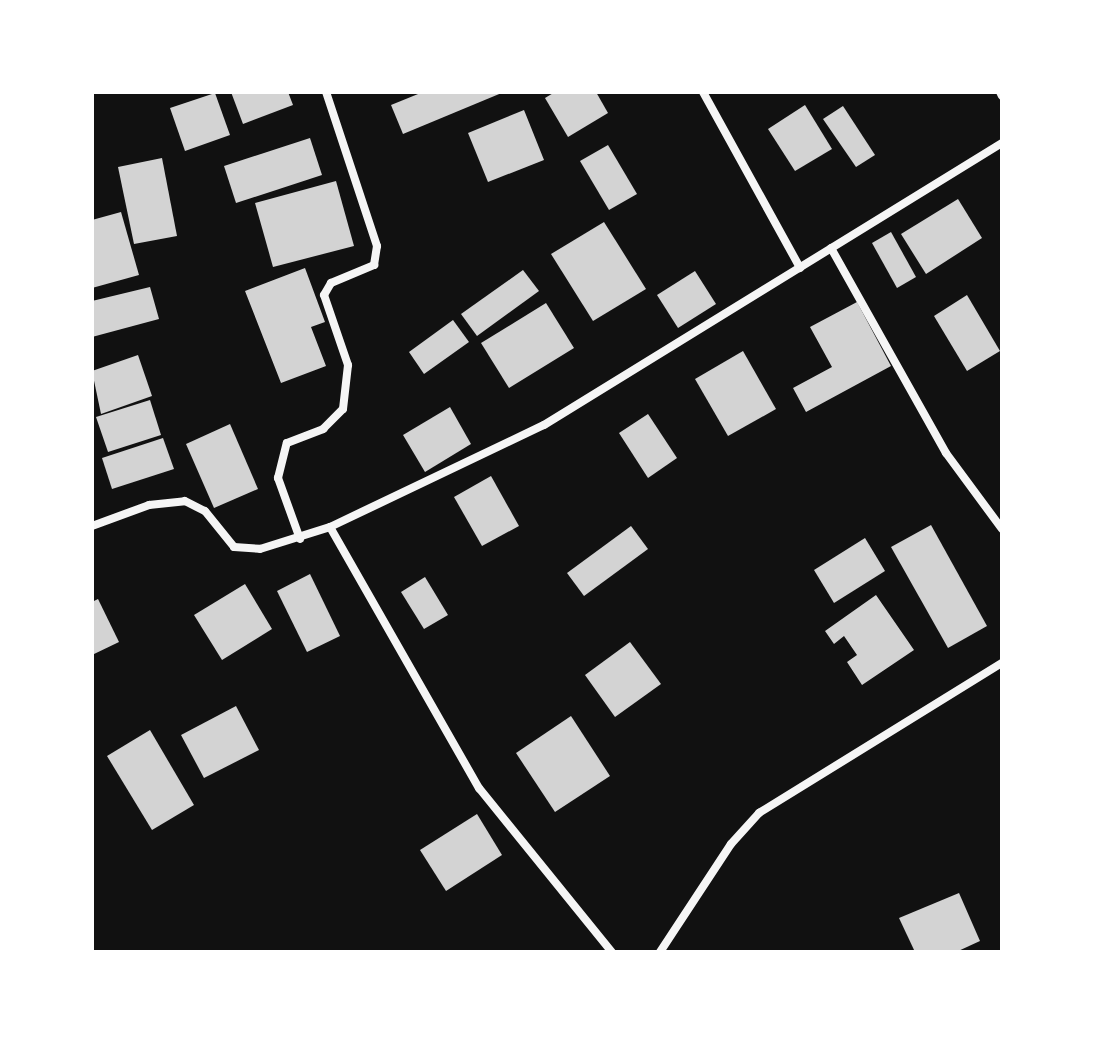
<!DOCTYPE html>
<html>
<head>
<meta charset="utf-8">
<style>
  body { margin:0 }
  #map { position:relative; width:1094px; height:1044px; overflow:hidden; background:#111; font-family:Mulish,sans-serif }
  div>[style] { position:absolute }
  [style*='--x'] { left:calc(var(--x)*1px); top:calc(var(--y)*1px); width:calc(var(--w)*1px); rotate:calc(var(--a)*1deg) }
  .building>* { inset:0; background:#d3d3d3 }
  .minor>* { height:8px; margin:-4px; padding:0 4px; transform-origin:4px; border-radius:4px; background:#f5f5f5 }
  span { translate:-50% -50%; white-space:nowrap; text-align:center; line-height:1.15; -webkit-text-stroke:8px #fff; paint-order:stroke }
  .frame { position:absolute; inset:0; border:94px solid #fff; pointer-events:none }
</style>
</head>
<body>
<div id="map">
  <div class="building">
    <i style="clip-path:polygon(231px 92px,288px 92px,293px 105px,243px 124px)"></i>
    <i style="clip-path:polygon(423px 92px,504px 92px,403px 134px,391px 105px)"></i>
    <i style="clip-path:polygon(555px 92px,596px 92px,608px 113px,568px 137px,545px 98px)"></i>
    <i style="clip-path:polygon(215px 93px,230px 135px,185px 151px,170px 108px)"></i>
    <i style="clip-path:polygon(805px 105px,832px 149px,795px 171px,768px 129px)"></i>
    <i style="clip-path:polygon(843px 106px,875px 155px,856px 167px,823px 119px)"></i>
    <i style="clip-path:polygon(524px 110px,544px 160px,488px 182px,468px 133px)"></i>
    <i style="clip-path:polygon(310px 138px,322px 175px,236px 203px,224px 166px)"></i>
    <i style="clip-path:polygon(608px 145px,637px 194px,609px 210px,580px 161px)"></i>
    <i style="clip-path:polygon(162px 158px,177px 236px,134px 244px,118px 167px)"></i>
    <i style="clip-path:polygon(336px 181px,354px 246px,273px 267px,255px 203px)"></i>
    <i style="clip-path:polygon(958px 199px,982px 238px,926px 274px,901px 234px)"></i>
    <i style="clip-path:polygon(121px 212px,139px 275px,92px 288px,92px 220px)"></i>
    <i style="clip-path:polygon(604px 222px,646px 289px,593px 321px,551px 254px)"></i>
    <i style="clip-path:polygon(891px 232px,916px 277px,897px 288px,872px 243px)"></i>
    <i style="clip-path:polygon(305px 268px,325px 322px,311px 327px,326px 366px,281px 383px,245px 291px)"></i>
    <i style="clip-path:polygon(523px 270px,539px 291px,477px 336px,461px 314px)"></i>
    <i style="clip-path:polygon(695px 271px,716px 304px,678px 328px,657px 295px)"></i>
    <i style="clip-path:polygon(150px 287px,159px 319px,92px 337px,92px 301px)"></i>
    <i style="clip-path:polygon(967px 295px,1000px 351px,967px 371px,934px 316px)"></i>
    <i style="clip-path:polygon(857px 302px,891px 366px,806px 412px,793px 388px,832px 367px,810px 327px)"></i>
    <i style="clip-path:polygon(546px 303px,574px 348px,509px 388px,481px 343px)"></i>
    <i style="clip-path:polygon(453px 320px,469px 342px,424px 374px,409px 352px)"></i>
    <i style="clip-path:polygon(743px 351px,776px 409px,728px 436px,695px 379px)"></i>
    <i style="clip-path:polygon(138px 355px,152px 396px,101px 414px,92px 371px)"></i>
    <i style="clip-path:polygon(150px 400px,161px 435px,108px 452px,96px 417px)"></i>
    <i style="clip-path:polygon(450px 407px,471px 444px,425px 472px,403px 435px)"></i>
    <i style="clip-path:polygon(648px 414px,677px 458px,648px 478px,619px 433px)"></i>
    <i style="clip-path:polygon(230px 424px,258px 489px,214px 508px,186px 444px)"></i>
    <i style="clip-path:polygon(163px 438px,174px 469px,112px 489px,102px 458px)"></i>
    <i style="clip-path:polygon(491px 476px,519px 526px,482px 546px,454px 497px)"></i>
    <i style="clip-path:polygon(931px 525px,987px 626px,948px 648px,891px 547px)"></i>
    <i style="clip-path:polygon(631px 526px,648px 549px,584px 596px,567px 573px)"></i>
    <i style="clip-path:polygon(865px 538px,885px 571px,834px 603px,814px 570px)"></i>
    <i style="clip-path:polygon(310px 574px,340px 636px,307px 652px,277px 591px)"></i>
    <i style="clip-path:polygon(425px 577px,448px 615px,424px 629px,401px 592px)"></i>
    <i style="clip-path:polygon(245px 584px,272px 629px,222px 660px,194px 615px)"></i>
    <i style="clip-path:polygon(876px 595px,914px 650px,862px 685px,847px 662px,857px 655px,844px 636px,834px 644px,825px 631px)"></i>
    <i style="clip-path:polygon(98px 599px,119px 642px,92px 655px,92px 602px)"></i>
    <i style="clip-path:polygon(630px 642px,661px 684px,615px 717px,585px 675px)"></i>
    <i style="clip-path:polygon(236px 706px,259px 750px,204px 778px,181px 735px)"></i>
    <i style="clip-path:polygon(571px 716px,610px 776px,555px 812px,516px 753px)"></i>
    <i style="clip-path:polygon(150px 730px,194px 805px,152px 830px,107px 756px)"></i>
    <i style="clip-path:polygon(477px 814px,502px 855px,446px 891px,420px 850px)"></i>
    <i style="clip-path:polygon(959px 893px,980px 941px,956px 952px,915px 952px,899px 918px)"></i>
  </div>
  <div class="minor">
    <i style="--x:703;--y:92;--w:201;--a:61.1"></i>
    <i style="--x:1000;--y:92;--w:4;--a:63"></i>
    <i style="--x:831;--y:248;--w:235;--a:60.7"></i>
    <i style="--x:946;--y:453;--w:94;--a:53.6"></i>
    <i style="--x:92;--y:526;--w:61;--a:-20.2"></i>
    <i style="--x:149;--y:505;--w:36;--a:-6"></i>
    <i style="--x:185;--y:501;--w:22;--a:27"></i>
    <i style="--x:205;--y:511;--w:46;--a:51.1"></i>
    <i style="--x:234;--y:547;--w:26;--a:4"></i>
    <i style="--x:260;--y:549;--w:73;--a:-17.4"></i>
    <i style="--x:330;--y:527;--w:237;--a:-25.5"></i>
    <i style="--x:544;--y:425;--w:538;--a:-31.62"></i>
    <i style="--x:330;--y:527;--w:301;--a:60.3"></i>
    <i style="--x:479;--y:788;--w:211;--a:51"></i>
    <i style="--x:300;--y:539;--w:65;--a:-109.8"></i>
    <i style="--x:278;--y:478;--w:36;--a:-76"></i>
    <i style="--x:287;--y:443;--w:39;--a:-21"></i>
    <i style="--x:323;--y:429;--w:28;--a:-45"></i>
    <i style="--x:343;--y:409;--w:44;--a:-83.5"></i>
    <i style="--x:348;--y:365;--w:74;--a:-108.9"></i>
    <i style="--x:324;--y:295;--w:14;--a:-60"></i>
    <i style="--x:331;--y:283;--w:47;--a:-22.7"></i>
    <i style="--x:374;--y:265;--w:19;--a:-81"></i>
    <i style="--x:377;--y:246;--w:162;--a:-108.3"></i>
    <i style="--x:660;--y:952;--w:129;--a:-56.7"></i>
    <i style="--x:731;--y:844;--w:42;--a:-47.9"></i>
    <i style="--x:759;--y:813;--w:286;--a:-31.7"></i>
  </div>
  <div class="frame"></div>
</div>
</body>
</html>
